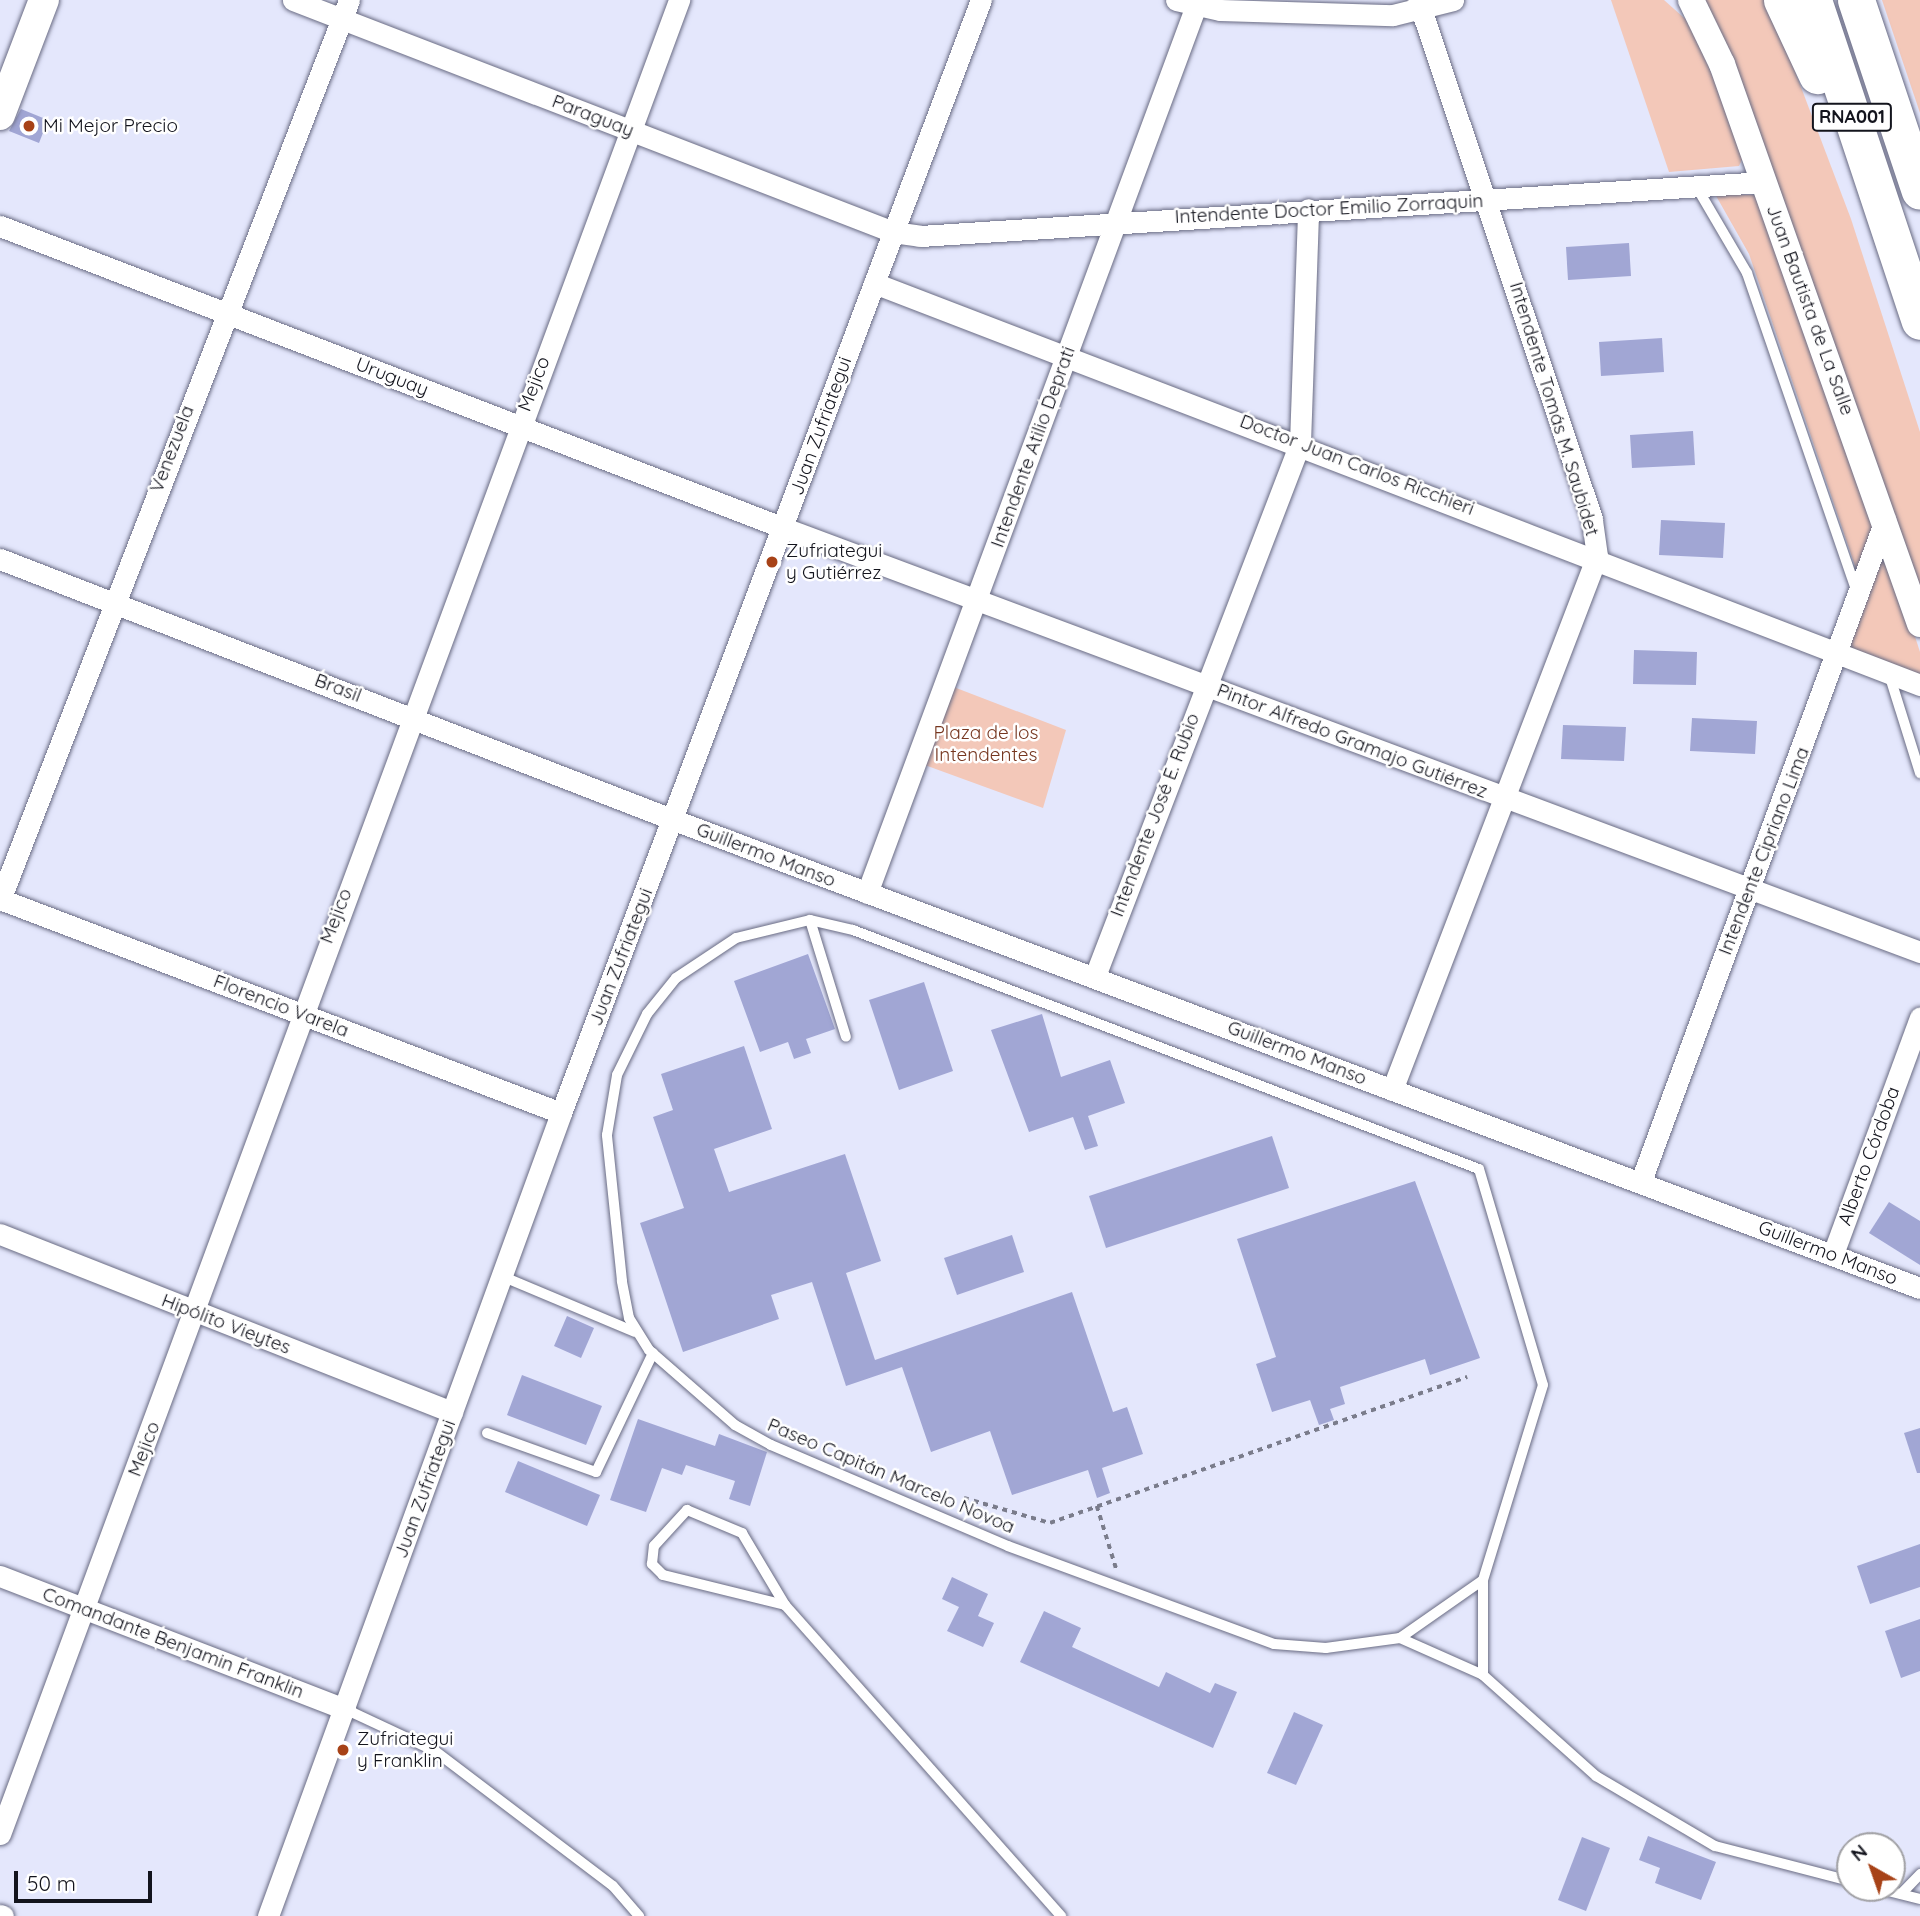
<!DOCTYPE html>
<html>
<head>
<meta charset="utf-8">
<style>
  body { margin:0 }
  #map { position:relative; width:1920px; height:1916px; overflow:hidden; background:#e4e7fc; font-family:Quicksand,sans-serif }
  div>[style] { position:absolute }
  [style*='--x'] { left:calc(var(--x)*1px); top:calc(var(--y)*1px); width:calc(var(--w)*1px); rotate:calc(var(--a)*1deg) }
  .green>* { inset:0; background:#f3c8b9 }
  .building>* { inset:0; background:#a1a6d4 }
  .path>* { height:3.5px; margin-top:-1.75px; transform-origin:0; background:repeating-linear-gradient(90deg,#7a7c8b 0 5px,transparent 0 10px) }
  .roads { filter:drop-shadow(0 0 2px #696b83) drop-shadow(0 0 2px #696b83) }
  .service>* { height:10px; margin:-5px; padding:0 5px; transform-origin:5px; border-radius:5px; background:#fff }
  .minor>* { height:21px; margin:-10.5px; padding:0 10.5px; transform-origin:10.5px; border-radius:10.5px; background:#fff }
  .tertiary>* { height:26px; margin:-13px; padding:0 13px; transform-origin:13px; border-radius:13px; background:#fff }
  .secondary>* { height:30px; margin:-15px; padding:0 15px; transform-origin:15px; border-radius:15px; background:#fff }
  .motorway>* { height:37px; margin:-18.5px; padding:0 18.5px; transform-origin:18.5px; border-radius:18.5px; background:#fff }
  .dots>* { width:19px; height:19px; translate:-50% -50%; box-sizing:border-box; border:4px solid #fff; border-radius:50% }
  span { translate:-50% -50%; white-space:nowrap; text-align:center; line-height:1.15; -webkit-text-stroke:5px #fff; paint-order:stroke }
  .shield-label span { padding:2px 5px; background:#fff; border:2px solid; border-radius:5px; -webkit-text-stroke-width:0 }
  .shield-label { font-size:18px; color:#13141d; font-weight:700 }
  .street-label { font-size:19px; color:#13141d }
  .poi-label { font-size:19px; color:#13141d }
  .left { translate:0 -50%; text-align:left }
  .park-label { font-size:19px; color:#76361f }
  .north { position:absolute; left:1836px; top:1832px; width:70px; height:70px; box-sizing:border-box; background:#fff; border:2px solid #a1a1a5; border-radius:50%; rotate:320deg; font-size:19px; font-weight:700; line-height:28px; text-align:center; color:#13141d }
  .north::after { content:''; display:block; margin:auto; width:24px; height:32px; background:#a74217; clip-path:polygon(50% 0,100% 100%,50% 72%,0 100%) }
  .scale { position:absolute; left:14px; top:1871px; width:138px; height:32px; box-sizing:border-box; border:4px solid #13141d; border-top:0; padding-left:9px; font-size:21px; line-height:24px; white-space:nowrap; color:#13141d; -webkit-text-stroke:5px #fff; paint-order:stroke }
</style>
</head>
<body>
<div id="map">
  <div class="green">
    <i style="clip-path:polygon(1611px 0,1664px 0,1692px 25px,1744px 155px,1739px 166px,1669px 172px)"></i>
    <i style="clip-path:polygon(1705px 0,1768px 0,1851px 219px,1920px 432px,1920px 590px)"></i>
    <i style="clip-path:polygon(1882px 0,1920px 0,1920px 113px)"></i>
    <i style="clip-path:polygon(1715px 194px,1758px 195px,1874px 529px,1856px 569px,1749px 254px)"></i>
    <i style="clip-path:polygon(1881px 559px,1890px 559px,1920px 652px,1920px 678px,1847px 647px)"></i>
    <i style="clip-path:polygon(951px 686px,1066px 730px,1043px 808px,922px 764px)"></i>
  </div>
  <div class="building">
    <i style="clip-path:polygon(21px 109px,48px 120px,39px 143px,9px 131px)"></i>
    <i style="clip-path:polygon(1629px 243px,1631px 276px,1568px 280px,1566px 247px)"></i>
    <i style="clip-path:polygon(1662px 338px,1664px 372px,1601px 376px,1599px 342px)"></i>
    <i style="clip-path:polygon(1693px 431px,1695px 465px,1632px 468px,1630px 435px)"></i>
    <i style="clip-path:polygon(1661px 520px,1725px 523px,1723px 558px,1659px 555px)"></i>
    <i style="clip-path:polygon(1634px 650px,1697px 652px,1696px 685px,1633px 684px)"></i>
    <i style="clip-path:polygon(1692px 718px,1757px 721px,1755px 754px,1690px 751px)"></i>
    <i style="clip-path:polygon(1563px 725px,1626px 727px,1624px 761px,1561px 759px)"></i>
    <i style="clip-path:polygon(808px 954px,835px 1029px,806px 1039px,811px 1053px,794px 1059px,788px 1042px,760px 1052px,734px 981px)"></i>
    <i style="clip-path:polygon(924px 982px,953px 1071px,899px 1090px,869px 1000px)"></i>
    <i style="clip-path:polygon(1042px 1014px,1061px 1077px,1110px 1060px,1125px 1103px,1088px 1116px,1098px 1146px,1085px 1150px,1073px 1117px,1029px 1132px,991px 1030px)"></i>
    <i style="clip-path:polygon(744px 1046px,772px 1129px,714px 1149px,729px 1192px,845px 1154px,881px 1261px,846px 1273px,875px 1360px,1072px 1292px,1113px 1412px,1127px 1407px,1143px 1454px,1102px 1468px,1110px 1493px,1097px 1498px,1088px 1470px,1012px 1495px,990px 1431px,931px 1452px,902px 1367px,846px 1386px,812px 1282px,771px 1295px,779px 1319px,683px 1352px,640px 1223px,684px 1208px,653px 1117px,673px 1110px,661px 1074px)"></i>
    <i style="clip-path:polygon(1272px 1136px,1289px 1188px,1106px 1248px,1089px 1196px)"></i>
    <i style="clip-path:polygon(1415px 1181px,1480px 1358px,1430px 1375px,1425px 1359px,1340px 1387px,1345px 1404px,1330px 1409px,1334px 1420px,1319px 1425px,1310px 1400px,1272px 1412px,1256px 1364px,1276px 1357px,1237px 1239px)"></i>
    <i style="clip-path:polygon(1889px 1202px,1920px 1221px,1920px 1265px,1869px 1233px)"></i>
    <i style="clip-path:polygon(1012px 1235px,1024px 1272px,957px 1295px,944px 1258px)"></i>
    <i style="clip-path:polygon(567px 1316px,594px 1328px,581px 1358px,554px 1346px)"></i>
    <i style="clip-path:polygon(522px 1375px,602px 1406px,586px 1445px,507px 1415px)"></i>
    <i style="clip-path:polygon(638px 1419px,715px 1446px,719px 1434px,767px 1452px,750px 1506px,729px 1499px,735px 1481px,686px 1465px,682px 1475px,662px 1468px,646px 1512px,610px 1500px)"></i>
    <i style="clip-path:polygon(1920px 1428px,1920px 1473px,1917px 1473px,1904px 1433px)"></i>
    <i style="clip-path:polygon(518px 1461px,600px 1495px,587px 1526px,505px 1492px)"></i>
    <i style="clip-path:polygon(1920px 1544px,1920px 1587px,1870px 1604px,1857px 1566px)"></i>
    <i style="clip-path:polygon(952px 1577px,988px 1594px,978px 1616px,994px 1623px,983px 1647px,947px 1631px,959px 1607px,942px 1599px)"></i>
    <i style="clip-path:polygon(1044px 1611px,1081px 1628px,1072px 1647px,1159px 1687px,1166px 1672px,1210px 1693px,1215px 1683px,1237px 1692px,1213px 1748px,1020px 1662px)"></i>
    <i style="clip-path:polygon(1920px 1619px,1920px 1671px,1901px 1678px,1885px 1631px)"></i>
    <i style="clip-path:polygon(1294px 1712px,1323px 1725px,1296px 1785px,1267px 1773px)"></i>
    <i style="clip-path:polygon(1648px 1836px,1716px 1862px,1701px 1900px,1655px 1883px,1660px 1868px,1639px 1860px)"></i>
    <i style="clip-path:polygon(1582px 1837px,1610px 1848px,1586px 1911px,1558px 1900px)"></i>
  </div>
  <div class="path">
    <i style="--x:964;--y:1498;--w:90;--a:16.2"></i>
    <i style="--x:1050;--y:1523;--w:442;--a:-19.3"></i>
    <i style="--x:1097;--y:1506;--w:68;--a:72.9"></i>
  </div>
  <div class="roads">
    <div class="service">
      <i style="--x:1696;--y:186;--w:101;--a:59.6"></i>
      <i style="--x:1747;--y:273;--w:337;--a:71"></i>
      <i style="--x:1889;--y:674;--w:104;--a:72.6"></i>
      <i style="--x:810;--y:920;--w:44;--a:13.1"></i>
      <i style="--x:853;--y:930;--w:670;--a:20.9"></i>
      <i style="--x:1479;--y:1169;--w:225;--a:73.5"></i>
      <i style="--x:1543;--y:1385;--w:204;--a:107.1"></i>
      <i style="--x:1483;--y:1580;--w:101;--a:145.1"></i>
      <i style="--x:1400;--y:1638;--w:75;--a:172.3"></i>
      <i style="--x:1326;--y:1648;--w:52;--a:-175.6"></i>
      <i style="--x:1274;--y:1644;--w:283;--a:-159.8"></i>
      <i style="--x:1008;--y:1546;--w:258;--a:-156.9"></i>
      <i style="--x:771;--y:1445;--w:41;--a:-150.9"></i>
      <i style="--x:735;--y:1425;--w:114;--a:-138.9"></i>
      <i style="--x:649;--y:1350;--w:38;--a:-122"></i>
      <i style="--x:629;--y:1318;--w:38;--a:-101"></i>
      <i style="--x:622;--y:1281;--w:147;--a:-95.9"></i>
      <i style="--x:607;--y:1135;--w:61;--a:-80.5"></i>
      <i style="--x:617;--y:1075;--w:68;--a:-63.8"></i>
      <i style="--x:647;--y:1014;--w:46;--a:-51.1"></i>
      <i style="--x:676;--y:978;--w:72;--a:-33.7"></i>
      <i style="--x:736;--y:938;--w:76;--a:-13.7"></i>
      <i style="--x:810;--y:920;--w:122;--a:72.9"></i>
      <i style="--x:504;--y:1277;--w:142;--a:22.8"></i>
      <i style="--x:487;--y:1433;--w:116;--a:19.7"></i>
      <i style="--x:596;--y:1472;--w:132;--a:-64.4"></i>
      <i style="--x:1483;--y:1580;--w:95;--a:90"></i>
      <i style="--x:1483;--y:1675;--w:152;--a:41.8"></i>
      <i style="--x:1596;--y:1776;--w:138;--a:30.5"></i>
      <i style="--x:1715;--y:1846;--w:139;--a:14.5"></i>
      <i style="--x:785;--y:1605;--w:126;--a:-166.2"></i>
      <i style="--x:663;--y:1575;--w:16;--a:-135"></i>
      <i style="--x:652;--y:1564;--w:18;--a:-84"></i>
      <i style="--x:654;--y:1546;--w:49;--a:-47.5"></i>
      <i style="--x:687;--y:1510;--w:60;--a:22.7"></i>
      <i style="--x:742;--y:1533;--w:84;--a:59.2"></i>
      <i style="--x:785;--y:1605;--w:416;--a:48.4"></i>
      <i style="--x:1400;--y:1638;--w:91;--a:24"></i>
      <i style="--x:345;--y:1709;--w:99;--a:25"></i>
      <i style="--x:435;--y:1751;--w:223;--a:37.2"></i>
      <i style="--x:613;--y:1886;--w:40;--a:49"></i>
      <i style="--x:1876;--y:1888;--w:45;--a:14"></i>
      <i style="--x:1901;--y:1894;--w:28;--a:-46"></i>
    </div>
    <div class="minor">
      <i style="--x:293;--y:0;--w:643;--a:21.14"></i>
      <i style="--x:893;--y:232;--w:27;--a:8"></i>
      <i style="--x:920;--y:236;--w:847;--a:-3.66"></i>
      <i style="--x:1176;--y:0;--w:45;--a:12.8"></i>
      <i style="--x:1220;--y:10;--w:173;--a:1.7"></i>
      <i style="--x:1393;--y:15;--w:62;--a:-14"></i>
      <i style="--x:0;--y:226;--w:840;--a:21.07"></i>
      <i style="--x:784;--y:528;--w:1213;--a:20.47"></i>
      <i style="--x:874;--y:283;--w:1121;--a:21.02"></i>
      <i style="--x:0;--y:559;--w:723;--a:21.17"></i>
      <i style="--x:674;--y:820;--w:1331;--a:20.59"></i>
      <i style="--x:867;--y:893;--w:952;--a:-69.66"></i>
      <i style="--x:0;--y:899;--w:600;--a:20.88"></i>
      <i style="--x:0;--y:900;--w:965;--a:-68.8"></i>
      <i style="--x:1095;--y:976;--w:571;--a:-68.96"></i>
      <i style="--x:1300;--y:443;--w:234;--a:-88"></i>
      <i style="--x:1392;--y:1090;--w:572;--a:-69"></i>
      <i style="--x:1597;--y:556;--w:37;--a:-98"></i>
      <i style="--x:1592;--y:519;--w:547;--a:-108.53"></i>
      <i style="--x:1641;--y:1181;--w:705;--a:-69.74"></i>
      <i style="--x:0;--y:1234;--w:486;--a:21.5"></i>
      <i style="--x:1833;--y:1254;--w:252;--a:-69.8"></i>
      <i style="--x:0;--y:1576;--w:370;--a:21.1"></i>
      <i style="--x:0;--y:1834;--w:1956;--a:-69.68"></i>
      <i style="--x:0;--y:1915;--w:3;--a:18"></i>
      <i style="--x:268;--y:1916;--w:855;--a:-69.95"></i>
      <i style="--x:561;--y:1113;--w:1190;--a:-69.33"></i>
    </div>
    <div class="tertiary">
      <i style="--x:1691;--y:0;--w:71;--a:64.2"></i>
      <i style="--x:1722;--y:64;--w:594;--a:70.53"></i>
    </div>
    <div class="secondary">
      <i style="--x:0;--y:115;--w:123;--a:-69.1"></i>
    </div>
    <div class="motorway">
      <i style="--x:1782;--y:0;--w:83;--a:65"></i>
      <i style="--x:1813;--y:0;--w:338;--a:71.6"></i>
      <i style="--x:1856;--y:0;--w:201;--a:71.5"></i>
    </div>
  </div>
  <div class="dots">
    <i style="left:29px;top:126px;background:#a74217"></i>
    <i style="left:772px;top:562px;background:#a74217"></i>
    <i style="left:343px;top:1750px;background:#a74217"></i>
  </div>
  <div class="shield-label">
    <span style="left:1852px;top:117px">RNA001</span>
  </div>
  <div class="street-label">
    <span style="left:593px;top:116px;rotate:21deg">Paraguay</span>
    <span style="left:1329px;top:209px;rotate:-3deg">Intendente Doctor Emilio Zorraquin</span>
    <span style="left:1810px;top:310px;rotate:70deg">Juan Bautista de La Salle</span>
    <span style="left:392px;top:377px;rotate:21deg">Uruguay</span>
    <span style="left:534px;top:384px;rotate:-69deg">Mejico</span>
    <span style="left:1554px;top:409px;rotate:73deg">Intendente Tomás M. Saubidet</span>
    <span style="left:821px;top:426px;rotate:-70deg">Juan Zufriategui</span>
    <span style="left:1033px;top:447px;rotate:-70deg">Intendente Atilio Deprati</span>
    <span style="left:172px;top:449px;rotate:-69deg">Venezuela</span>
    <span style="left:1357px;top:465px;rotate:21deg">Doctor Juan Carlos Ricchieri</span>
    <span style="left:338px;top:688px;rotate:21deg">Brasil</span>
    <span style="left:1352px;top:741px;rotate:21deg">Pintor Alfredo Gramajo Gutiérrez</span>
    <span style="left:1155px;top:815px;rotate:-69deg">Intendente José E. Rubio</span>
    <span style="left:1764px;top:851px;rotate:-69deg">Intendente Cipriano Lima</span>
    <span style="left:766px;top:855px;rotate:21deg">Guillermo Manso</span>
    <span style="left:336px;top:916px;rotate:-69deg">Mejico</span>
    <span style="left:621px;top:957px;rotate:-69deg">Juan Zufriategui</span>
    <span style="left:281px;top:1006px;rotate:21deg">Florencio Varela</span>
    <span style="left:1297px;top:1053px;rotate:21deg">Guillermo Manso</span>
    <span style="left:1869px;top:1156px;rotate:-70deg">Alberto Córdoba</span>
    <span style="left:1828px;top:1253px;rotate:21deg">Guillermo Manso</span>
    <span style="left:226px;top:1324px;rotate:21deg">Hipólito Vieytes</span>
    <span style="left:144px;top:1449px;rotate:-69deg">Mejico</span>
    <span style="left:891px;top:1476px;rotate:23deg">Paseo Capitán Marcelo Novoa</span>
    <span style="left:425px;top:1489px;rotate:-70deg">Juan Zufriategui</span>
    <span style="left:173px;top:1643px;rotate:21deg">Comandante Benjamin Franklin</span>
  </div>
  <div class="poi-label">
    <span class="left" style="left:43px;top:126px">Mi Mejor Precio</span>
    <span class="left" style="left:786px;top:562px">Zufriategui<br>y Gutiérrez</span>
    <span class="left" style="left:357px;top:1750px">Zufriategui<br>y Franklin</span>
  </div>
  <div class="park-label">
    <span style="left:986px;top:744px">Plaza de los<br>Intendentes</span>
  </div>
  <div class="north">N</div>
  <div class="scale">50 m</div>
</div>
</body>
</html>
